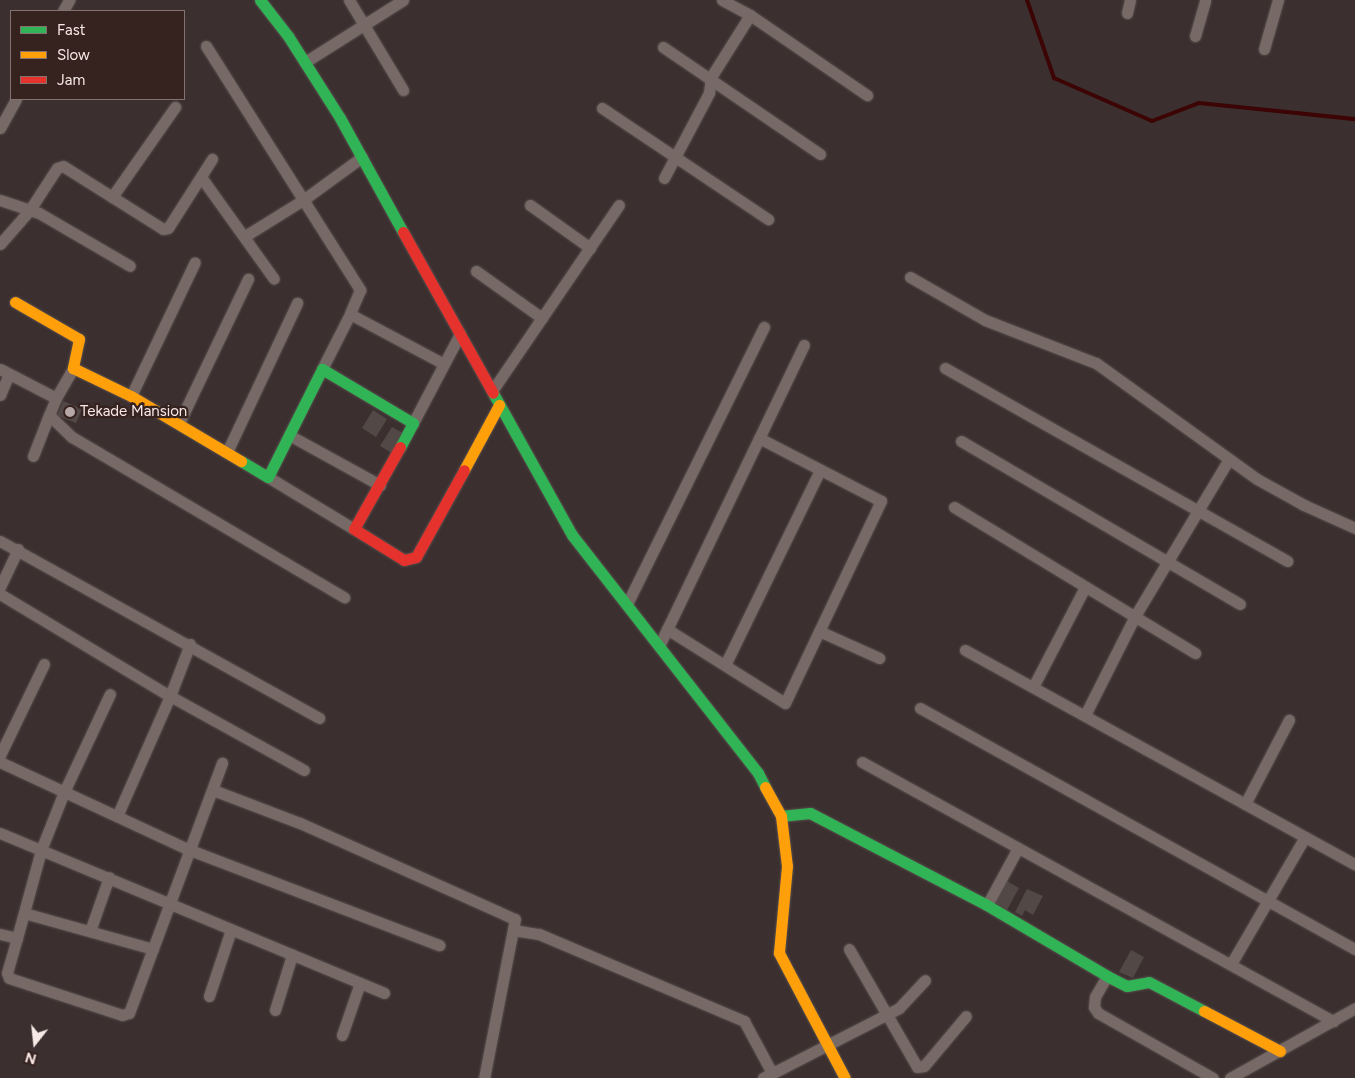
<!DOCTYPE html>
<html>
<head>
<meta charset="utf-8">
<style>
  body { margin:0 }
  #map { position:relative; width:1355px; height:1078px; overflow:hidden; background:#3b302f; font-family:Figtree,sans-serif }
  div>[style] { position:absolute }
  [style*='--x'] { left:calc(var(--x)*1px); top:calc(var(--y)*1px); width:calc(var(--w)*1px); rotate:calc(var(--a)*1deg) }
  .stream>* { height:4px; margin:-2px; padding:0 2px; transform-origin:2px; border-radius:2px; background:#3c0404 }
  .building>* { inset:0; background:#524846 }
  .roads { filter:drop-shadow(0 0 1px #584e4d) drop-shadow(0 0 1px #584e4d) }
  .street>* { height:11px; margin:-5.5px; padding:0 5.5px; transform-origin:5.5px; border-radius:5.5px; background:#766966 }
  .fast>* { height:11px; margin:-5.5px; padding:0 5.5px; transform-origin:5.5px; border-radius:5.5px; background:#30b455 }
  .slow>* { height:11px; margin:-5.5px; padding:0 5.5px; transform-origin:5.5px; border-radius:5.5px; background:#ff9f0a }
  .jam>* { height:11px; margin:-5.5px; padding:0 5.5px; transform-origin:5.5px; border-radius:5.5px; background:#e5322d }
  .dots>* { width:14px; height:14px; translate:-50% -50%; box-sizing:border-box; border:2px solid #36221f; border-radius:50% }
  span { translate:-50% -50%; white-space:nowrap; text-align:center; line-height:1.15; -webkit-text-stroke:4.5px #36221f; paint-order:stroke }
  .poi-label { font-size:15px; color:#f7e9e6 }
  .left { translate:0 -50%; text-align:left }
  .legend { position:absolute; left:10px; top:10px; width:175px; height:90px; box-sizing:border-box; background:#36221f; border:1px solid #83726f; margin:0; padding:6px 9px; list-style:none; font-size:15px; color:#f7e9e6 }
  .legend li { display:flex; align-items:center; gap:10px; height:25px }
  .legend b { width:25px; border:1px solid #83726f }
  .north { position:absolute; left:10px; top:1018px; width:50px; height:50px; -webkit-text-stroke:4px #36221f; paint-order:stroke; rotate:196deg; font-size:14px; font-weight:700; line-height:20px; text-align:center; color:#f7e9e6 }
  .north::after { content:''; display:block; margin:auto; width:18px; height:22px; background:#f7e9e6; clip-path:polygon(50% 0,100% 100%,50% 72%,0 100%) }
</style>
</head>
<body>
<div id="map">
  <div class="stream">
    <i style="--x:1027;--y:0;--w:83;--a:70.9"></i>
    <i style="--x:1054;--y:78;--w:107;--a:23.7"></i>
    <i style="--x:1152;--y:121;--w:50;--a:-21"></i>
    <i style="--x:1199;--y:103;--w:157;--a:5.9"></i>
  </div>
  <div class="building">
    <i style="clip-path:polygon(63px 401px,82px 409px,76px 423px,57px 416px)"></i>
    <i style="clip-path:polygon(373px 410px,387px 419px,376px 437px,362px 428px)"></i>
    <i style="clip-path:polygon(392px 427px,403px 433px,392px 453px,380px 446px)"></i>
    <i style="clip-path:polygon(1002px 878px,1019px 888px,1007px 910px,990px 900px)"></i>
    <i style="clip-path:polygon(1027px 889px,1043px 896px,1033px 915px,1025px 910px,1022px 916px,1015px 912px)"></i>
    <i style="clip-path:polygon(1131px 950px,1144px 957px,1133px 978px,1119px 972px)"></i>
  </div>
  <div class="roads">
    <div class="street">
      <i style="--x:349;--y:0;--w:105;--a:59"></i>
      <i style="--x:722;--y:0;--w:32;--a:28"></i>
      <i style="--x:750;--y:15;--w:142;--a:34.4"></i>
      <i style="--x:63;--y:11;--w:13;--a:-61"></i>
      <i style="--x:1127;--y:13;--w:13;--a:-77"></i>
      <i style="--x:1195;--y:36;--w:37;--a:-74"></i>
      <i style="--x:206;--y:46;--w:289;--a:57.7"></i>
      <i style="--x:360;--y:290;--w:26;--a:113"></i>
      <i style="--x:350;--y:314;--w:106;--a:28"></i>
      <i style="--x:663;--y:47;--w:190;--a:34.3"></i>
      <i style="--x:1264;--y:49;--w:51;--a:-74.1"></i>
      <i style="--x:305;--y:62;--w:116;--a:-32.3"></i>
      <i style="--x:602;--y:108;--w:200;--a:33.8"></i>
      <i style="--x:0;--y:128;--w:33;--a:-61"></i>
      <i style="--x:201;--y:177;--w:125;--a:54.4"></i>
      <i style="--x:664;--y:178;--w:96;--a:-62.1"></i>
      <i style="--x:709;--y:93;--w:16;--a:-83"></i>
      <i style="--x:711;--y:77;--w:73;--a:-57.8"></i>
      <i style="--x:112;--y:197;--w:110;--a:-55"></i>
      <i style="--x:0;--y:200;--w:41;--a:18.4"></i>
      <i style="--x:39;--y:213;--w:105;--a:30.2"></i>
      <i style="--x:530;--y:205;--w:74;--a:35.6"></i>
      <i style="--x:245;--y:236;--w:68;--a:-31.8"></i>
      <i style="--x:303;--y:200;--w:73;--a:-36.1"></i>
      <i style="--x:0;--y:244;--w:44;--a:-48.7"></i>
      <i style="--x:29;--y:211;--w:51;--a:-56.9"></i>
      <i style="--x:57;--y:168;--w:6;--a:-18"></i>
      <i style="--x:63;--y:166;--w:118;--a:32.2"></i>
      <i style="--x:163;--y:229;--w:5;--a:-11"></i>
      <i style="--x:168;--y:228;--w:82;--a:-57.5"></i>
      <i style="--x:476;--y:271;--w:81;--a:35.5"></i>
      <i style="--x:910;--y:277;--w:86;--a:29.8"></i>
      <i style="--x:985;--y:320;--w:119;--a:21.2"></i>
      <i style="--x:1096;--y:363;--w:198;--a:35.8"></i>
      <i style="--x:1257;--y:479;--w:54;--a:29"></i>
      <i style="--x:1304;--y:505;--w:56;--a:24.3"></i>
      <i style="--x:945;--y:368;--w:393;--a:29.4"></i>
      <i style="--x:0;--y:369;--w:63;--a:27.4"></i>
      <i style="--x:56;--y:398;--w:34;--a:-60"></i>
      <i style="--x:322;--y:369;--w:62;--a:-63"></i>
      <i style="--x:492;--y:391;--w:225;--a:-55.7"></i>
      <i style="--x:0;--y:395;--w:23;--a:-67"></i>
      <i style="--x:131;--y:396;--w:148;--a:-64.5"></i>
      <i style="--x:56;--y:398;--w:18;--a:112"></i>
      <i style="--x:49;--y:415;--w:32;--a:44"></i>
      <i style="--x:72;--y:437;--w:316;--a:30.5"></i>
      <i style="--x:179;--y:423;--w:160;--a:-64.4"></i>
      <i style="--x:413;--y:423;--w:101;--a:-62.2"></i>
      <i style="--x:289;--y:435;--w:104;--a:28.8"></i>
      <i style="--x:961;--y:441;--w:323;--a:30.3"></i>
      <i style="--x:227;--y:452;--w:165;--a:-64.8"></i>
      <i style="--x:33;--y:456;--w:44;--a:-68.7"></i>
      <i style="--x:268;--y:477;--w:100;--a:31.2"></i>
      <i style="--x:954;--y:507;--w:282;--a:31.2"></i>
      <i style="--x:0;--y:541;--w:365;--a:29"></i>
      <i style="--x:0;--y:587;--w:42;--a:-64.7"></i>
      <i style="--x:0;--y:594;--w:198;--a:31"></i>
      <i style="--x:170;--y:696;--w:131;--a:113.8"></i>
      <i style="--x:627;--y:604;--w:309;--a:-63.7"></i>
      <i style="--x:667;--y:629;--w:139;--a:32.1"></i>
      <i style="--x:785;--y:703;--w:224;--a:-64.6"></i>
      <i style="--x:881;--y:501;--w:137;--a:-152.7"></i>
      <i style="--x:819;--y:631;--w:66;--a:24.2"></i>
      <i style="--x:190;--y:644;--w:56;--a:111"></i>
      <i style="--x:170;--y:696;--w:153;--a:28.9"></i>
      <i style="--x:659;--y:646;--w:334;--a:-64.3"></i>
      <i style="--x:965;--y:650;--w:445;--a:28.8"></i>
      <i style="--x:725;--y:665;--w:217;--a:-64"></i>
      <i style="--x:1033;--y:687;--w:113;--a:-62.5"></i>
      <i style="--x:920;--y:708;--w:497;--a:29"></i>
      <i style="--x:1085;--y:715;--w:111;--a:-63.2"></i>
      <i style="--x:1135;--y:616;--w:183;--a:-59.1"></i>
      <i style="--x:0;--y:755;--w:101;--a:-64.2"></i>
      <i style="--x:0;--y:762;--w:209;--a:24.9"></i>
      <i style="--x:190;--y:850;--w:267;--a:20.9"></i>
      <i style="--x:862;--y:762;--w:538;--a:28.81"></i>
      <i style="--x:213;--y:790;--w:93;--a:20.8"></i>
      <i style="--x:300;--y:823;--w:235;--a:24.1"></i>
      <i style="--x:515;--y:919;--w:162;--a:101"></i>
      <i style="--x:1245;--y:804;--w:95;--a:-62.4"></i>
      <i style="--x:0;--y:833;--w:416;--a:22.6"></i>
      <i style="--x:987;--y:905;--w:65;--a:-61.5"></i>
      <i style="--x:24;--y:913;--w:134;--a:15.6"></i>
      <i style="--x:513;--y:930;--w:26;--a:9"></i>
      <i style="--x:539;--y:934;--w:223;--a:23"></i>
      <i style="--x:744;--y:1021;--w:59;--a:61.7"></i>
      <i style="--x:90;--y:931;--w:57;--a:-70.6"></i>
      <i style="--x:0;--y:934;--w:17;--a:13"></i>
      <i style="--x:17;--y:938;--w:36;--a:106"></i>
      <i style="--x:7;--y:973;--w:5;--a:68"></i>
      <i style="--x:9;--y:978;--w:119;--a:18.1"></i>
      <i style="--x:122;--y:1015;--w:7;--a:-16"></i>
      <i style="--x:129;--y:1013;--w:267;--a:-69.6"></i>
      <i style="--x:17;--y:938;--w:91;--a:-74.7"></i>
      <i style="--x:41;--y:850;--w:62;--a:-68.4"></i>
      <i style="--x:64;--y:792;--w:108;--a:-64.9"></i>
      <i style="--x:849;--y:949;--w:136;--a:60"></i>
      <i style="--x:917;--y:1067;--w:7;--a:-8"></i>
      <i style="--x:924;--y:1066;--w:65;--a:-50"></i>
      <i style="--x:1231;--y:964;--w:147;--a:-59.8"></i>
      <i style="--x:1107;--y:976;--w:24;--a:120"></i>
      <i style="--x:1095;--y:997;--w:10;--a:96"></i>
      <i style="--x:1094;--y:1007;--w:7;--a:56"></i>
      <i style="--x:1098;--y:1013;--w:132;--a:29.5"></i>
      <i style="--x:209;--y:996;--w:70;--a:-71.6"></i>
      <i style="--x:275;--y:1010;--w:58;--a:-72.8"></i>
      <i style="--x:342;--y:1035;--w:55;--a:-70.9"></i>
      <i style="--x:763;--y:1078;--w:153;--a:-27.2"></i>
      <i style="--x:899;--y:1008;--w:38;--a:-47"></i>
      <i style="--x:1230;--y:1078;--w:143;--a:-29.2"></i>
    </div>
    <div class="fast">
      <i style="--x:260;--y:0;--w:46;--a:52.1"></i>
      <i style="--x:288;--y:36;--w:97;--a:57.6"></i>
      <i style="--x:340;--y:118;--w:130;--a:61.1"></i>
      <i style="--x:493;--y:393;--w:162;--a:60.9"></i>
      <i style="--x:572;--y:535;--w:302;--a:52"></i>
      <i style="--x:758;--y:773;--w:16;--a:63"></i>
      <i style="--x:241;--y:461;--w:31;--a:31"></i>
      <i style="--x:268;--y:477;--w:121;--a:-63.4"></i>
      <i style="--x:322;--y:369;--w:106;--a:30.7"></i>
      <i style="--x:413;--y:423;--w:27;--a:118"></i>
      <i style="--x:781;--y:816;--w:29;--a:-6"></i>
      <i style="--x:810;--y:813;--w:197;--a:27.5"></i>
      <i style="--x:985;--y:904;--w:142;--a:30.5"></i>
      <i style="--x:1107;--y:976;--w:22;--a:27"></i>
      <i style="--x:1127;--y:986;--w:22;--a:-10"></i>
      <i style="--x:1149;--y:982;--w:62;--a:27.8"></i>
    </div>
    <div class="slow">
      <i style="--x:15;--y:302;--w:74;--a:30"></i>
      <i style="--x:79;--y:339;--w:30;--a:102"></i>
      <i style="--x:73;--y:368;--w:64;--a:25.8"></i>
      <i style="--x:131;--y:396;--w:128;--a:30.6"></i>
      <i style="--x:464;--y:470;--w:74;--a:-61.7"></i>
      <i style="--x:765;--y:787;--w:33;--a:61"></i>
      <i style="--x:781;--y:816;--w:50;--a:83.2"></i>
      <i style="--x:787;--y:866;--w:87;--a:95.3"></i>
      <i style="--x:779;--y:953;--w:141;--a:62.2"></i>
      <i style="--x:1204;--y:1011;--w:86;--a:27.8"></i>
    </div>
    <div class="jam">
      <i style="--x:403;--y:232;--w:184;--a:60.8"></i>
      <i style="--x:400;--y:447;--w:94;--a:119.3"></i>
      <i style="--x:354;--y:529;--w:59;--a:31.8"></i>
      <i style="--x:404;--y:560;--w:12;--a:-14"></i>
      <i style="--x:416;--y:557;--w:99;--a:-61.1"></i>
    </div>
  </div>
  <div class="dots">
    <i style="left:70px;top:412px;background:#b5a8a6"></i>
  </div>
  <div class="poi-label">
    <span class="left" style="left:80px;top:412px">Tekade Mansion</span>
  </div>
  <ul class="legend">
  <li><b style="height:6px;background:#30b455"></b>Fast</li>
  <li><b style="height:6px;background:#ff9f0a"></b>Slow</li>
  <li><b style="height:6px;background:#e5322d"></b>Jam</li>
  </ul>
  <div class="north">N</div>
</div>
</body>
</html>
